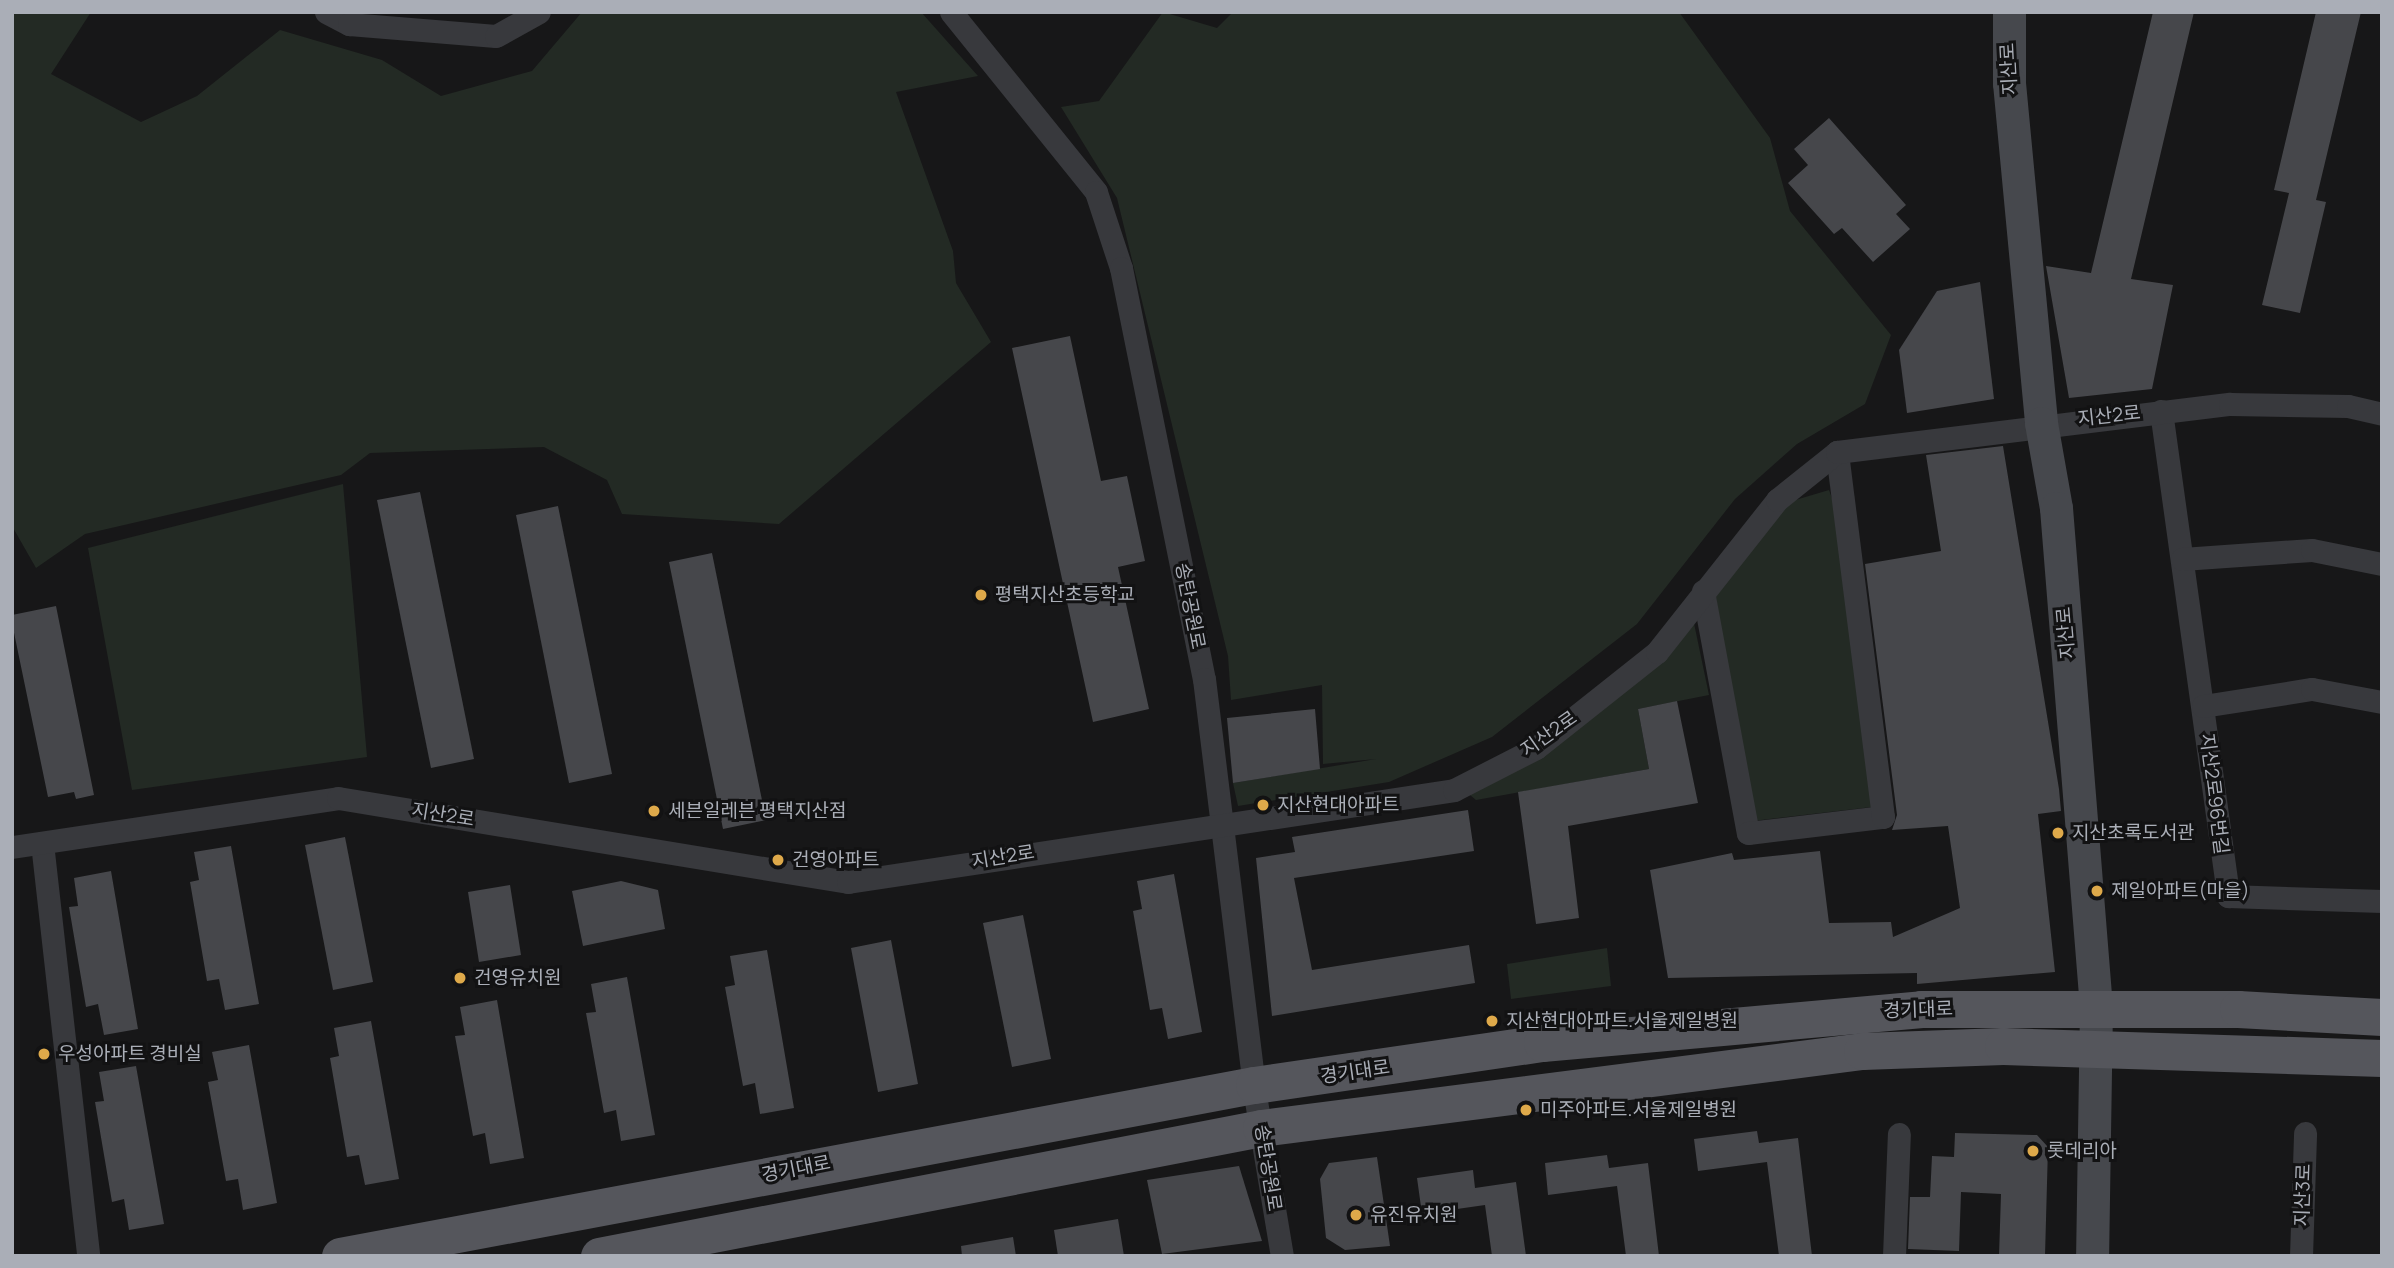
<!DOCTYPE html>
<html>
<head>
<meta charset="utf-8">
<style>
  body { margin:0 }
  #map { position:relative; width:2394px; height:1268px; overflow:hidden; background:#171718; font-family:Manrope,"Noto Sans KR",sans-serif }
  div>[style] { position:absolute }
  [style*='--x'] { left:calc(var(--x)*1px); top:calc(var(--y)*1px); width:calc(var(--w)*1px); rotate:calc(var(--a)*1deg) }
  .green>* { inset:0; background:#232a24 }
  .building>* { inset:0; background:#46474b }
  .street>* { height:23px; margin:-11.5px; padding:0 11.5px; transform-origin:11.5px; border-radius:11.5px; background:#38393d }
  .secondary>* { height:33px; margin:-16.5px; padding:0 16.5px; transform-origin:16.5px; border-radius:16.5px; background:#46484d }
  .primary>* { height:37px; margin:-18.5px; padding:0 18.5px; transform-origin:18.5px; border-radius:18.5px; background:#55565c }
  .dots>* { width:19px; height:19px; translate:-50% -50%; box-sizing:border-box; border:4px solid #121213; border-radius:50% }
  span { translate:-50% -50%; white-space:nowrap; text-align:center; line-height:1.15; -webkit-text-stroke:6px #121213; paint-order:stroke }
  .street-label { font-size:19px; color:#aaaeb7 }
  .poi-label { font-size:19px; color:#aaaeb7 }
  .left { translate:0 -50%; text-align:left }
  .frame { position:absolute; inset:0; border:14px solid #aaaeb7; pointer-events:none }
</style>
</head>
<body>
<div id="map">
  <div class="green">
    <i style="clip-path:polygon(12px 12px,91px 12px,51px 74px,141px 122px,197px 96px,280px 30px,382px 60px,441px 96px,532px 71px,582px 12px,921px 12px,978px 76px,896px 92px,953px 251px,956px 283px,991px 342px,779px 524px,622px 514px,607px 480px,544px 447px,370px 453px,341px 475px,85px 534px,36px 568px,12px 526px)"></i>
    <i style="clip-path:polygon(1163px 12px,1217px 28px,1233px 12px,1679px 12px,1770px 138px,1790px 211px,1891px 335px,1865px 404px,1797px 444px,1735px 499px,1637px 624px,1492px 737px,1389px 782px,1238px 806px,1233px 783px,1376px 759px,1323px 764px,1322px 685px,1231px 700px,1228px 656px,1117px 198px,1061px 107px,1099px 101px)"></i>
    <i style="clip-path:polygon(343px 484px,367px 757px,132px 790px,88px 548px)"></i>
    <i style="clip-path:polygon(1829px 490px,1838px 515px,1872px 807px,1753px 821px,1714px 586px,1792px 501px)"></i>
    <i style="clip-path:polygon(1691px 609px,1709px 695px,1638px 709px,1649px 769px,1476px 800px,1470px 795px,1472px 786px,1558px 737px)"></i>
    <i style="clip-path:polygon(1607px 948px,1611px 986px,1511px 999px,1507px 964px)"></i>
  </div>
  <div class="building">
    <i style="clip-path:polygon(2153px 12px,2194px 12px,2131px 279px,2173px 285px,2152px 389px,2069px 398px,2046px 266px,2091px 273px)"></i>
    <i style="clip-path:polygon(2316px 12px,2361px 12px,2316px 200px,2326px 202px,2300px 313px,2262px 305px,2289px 193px,2274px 190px)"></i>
    <i style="clip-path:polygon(1829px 118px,1906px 205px,1896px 214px,1910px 229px,1873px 262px,1842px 228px,1834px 234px,1788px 183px,1808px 165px,1794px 149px)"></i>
    <i style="clip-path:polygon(1980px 282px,1994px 399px,1907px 413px,1899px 350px,1937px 291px)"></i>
    <i style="clip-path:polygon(1070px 336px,1101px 481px,1127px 476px,1145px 561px,1118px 567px,1149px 709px,1093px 722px,1012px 348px)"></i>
    <i style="clip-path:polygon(2003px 446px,2059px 789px,2061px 811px,2038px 814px,2055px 972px,1917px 984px,1917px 973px,1668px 978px,1650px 870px,1732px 853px,1734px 860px,1820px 851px,1829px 923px,1891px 922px,1893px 937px,1960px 908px,1948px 826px,1892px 830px,1897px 815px,1865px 564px,1941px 551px,1926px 455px)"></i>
    <i style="clip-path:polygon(420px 492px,474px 759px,431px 768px,377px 500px)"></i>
    <i style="clip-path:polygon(558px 506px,612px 774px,569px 783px,516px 515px)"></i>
    <i style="clip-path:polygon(712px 553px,766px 820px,723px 829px,669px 562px)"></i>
    <i style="clip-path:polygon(56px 606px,94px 795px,76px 799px,74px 792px,48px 797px,12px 623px,12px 615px)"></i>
    <i style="clip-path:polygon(1677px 701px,1698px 803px,1568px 826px,1579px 918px,1536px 924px,1518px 792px,1649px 769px,1638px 709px)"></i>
    <i style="clip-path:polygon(1315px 709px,1320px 769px,1233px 783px,1227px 718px)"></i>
    <i style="clip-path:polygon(1468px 810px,1474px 851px,1294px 878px,1312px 970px,1469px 945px,1475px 983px,1272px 1016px,1256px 858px,1295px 852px,1292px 837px)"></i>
    <i style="clip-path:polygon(345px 837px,373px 982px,333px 990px,305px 845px)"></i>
    <i style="clip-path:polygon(231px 846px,259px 1004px,225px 1010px,219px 979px,207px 981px,190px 882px,199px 880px,194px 852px)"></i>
    <i style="clip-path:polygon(111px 871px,138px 1029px,104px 1035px,98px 1004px,86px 1007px,69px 907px,78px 906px,74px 878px)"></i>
    <i style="clip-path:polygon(1174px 874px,1202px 1032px,1168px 1039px,1162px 1008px,1150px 1010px,1133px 911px,1142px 909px,1137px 881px)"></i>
    <i style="clip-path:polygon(621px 881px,658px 890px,665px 929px,583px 946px,572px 891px)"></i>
    <i style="clip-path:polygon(510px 885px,521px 955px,479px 962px,468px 892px)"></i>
    <i style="clip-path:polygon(1023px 915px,1051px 1059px,1012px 1067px,983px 923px)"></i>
    <i style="clip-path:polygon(891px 940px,918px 1084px,878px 1092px,851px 948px)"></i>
    <i style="clip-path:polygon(767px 950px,794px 1108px,760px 1114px,755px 1083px,743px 1086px,725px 987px,735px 985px,730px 956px)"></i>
    <i style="clip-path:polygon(627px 977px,655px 1135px,621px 1141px,616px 1110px,604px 1113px,586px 1013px,596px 1012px,591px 984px)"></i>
    <i style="clip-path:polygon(497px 1000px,524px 1158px,490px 1164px,485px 1133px,473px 1136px,455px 1036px,465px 1035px,460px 1007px)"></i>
    <i style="clip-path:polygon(371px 1021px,399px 1179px,365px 1185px,359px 1155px,347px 1157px,330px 1058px,339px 1056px,334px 1028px)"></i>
    <i style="clip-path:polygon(249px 1045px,277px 1203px,243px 1210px,238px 1179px,226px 1181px,208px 1082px,218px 1080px,212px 1052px)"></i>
    <i style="clip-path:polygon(136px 1066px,164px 1224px,129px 1230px,124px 1199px,112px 1202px,95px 1102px,104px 1101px,99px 1072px)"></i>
    <i style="clip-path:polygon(1757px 1131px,1759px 1143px,1798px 1138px,1812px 1256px,1779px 1256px,1767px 1162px,1698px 1171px,1694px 1139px)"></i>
    <i style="clip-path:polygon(1955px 1133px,2037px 1135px,2048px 1147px,2045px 1256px,1999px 1256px,2001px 1194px,1961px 1192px,1959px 1251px,1908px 1249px,1910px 1197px,1930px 1197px,1932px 1156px,1954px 1157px)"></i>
    <i style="clip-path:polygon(1607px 1155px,1609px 1168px,1648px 1163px,1659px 1256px,1626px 1256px,1617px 1186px,1548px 1195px,1545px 1163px)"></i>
    <i style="clip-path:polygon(1377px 1157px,1390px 1246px,1345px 1250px,1326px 1238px,1320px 1179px,1329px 1163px)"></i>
    <i style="clip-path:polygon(1239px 1166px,1262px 1241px,1162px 1254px,1147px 1180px)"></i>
    <i style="clip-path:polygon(1473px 1170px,1475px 1188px,1516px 1182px,1526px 1256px,1492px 1256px,1485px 1205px,1422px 1214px,1417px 1178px)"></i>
    <i style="clip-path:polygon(1118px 1219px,1124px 1256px,1058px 1256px,1054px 1230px)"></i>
    <i style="clip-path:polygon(1013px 1237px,1016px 1256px,962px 1256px,961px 1246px)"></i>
  </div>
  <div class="street">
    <i style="--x:326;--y:12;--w:26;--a:28"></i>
    <i style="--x:349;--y:24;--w:147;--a:4.7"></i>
    <i style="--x:496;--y:36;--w:49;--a:-29.2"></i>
    <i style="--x:951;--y:12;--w:231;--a:51.1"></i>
    <i style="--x:1096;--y:192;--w:80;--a:71.8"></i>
    <i style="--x:1121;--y:268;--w:419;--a:78.6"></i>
    <i style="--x:1204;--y:679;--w:419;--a:83"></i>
    <i style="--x:1255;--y:1095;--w:163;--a:80.5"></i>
    <i style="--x:2161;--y:411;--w:490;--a:82.1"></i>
    <i style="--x:2228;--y:896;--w:154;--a:1.9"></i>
    <i style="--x:2182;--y:559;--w:130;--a:-4"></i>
    <i style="--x:2312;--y:550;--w:71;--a:11.3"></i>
    <i style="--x:1703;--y:591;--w:246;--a:79.5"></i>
    <i style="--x:1748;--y:833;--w:136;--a:-6.8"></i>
    <i style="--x:1883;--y:817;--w:368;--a:-97.2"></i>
    <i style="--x:2203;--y:706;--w:110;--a:-8.9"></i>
    <i style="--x:2312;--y:689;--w:71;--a:10.5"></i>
    <i style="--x:42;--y:843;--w:416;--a:83.6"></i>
    <i style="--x:12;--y:847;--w:330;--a:-8.5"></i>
    <i style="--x:338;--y:798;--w:517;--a:9.35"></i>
    <i style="--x:848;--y:882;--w:613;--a:-8.63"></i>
    <i style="--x:1454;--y:790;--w:92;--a:-27.1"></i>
    <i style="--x:1536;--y:748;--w:154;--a:-38.4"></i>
    <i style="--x:1657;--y:652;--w:194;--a:-51.7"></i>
    <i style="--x:1777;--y:500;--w:77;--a:-38.7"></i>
    <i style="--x:1837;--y:452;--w:396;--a:-7"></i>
    <i style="--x:2230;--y:404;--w:118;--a:1"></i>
    <i style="--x:2348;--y:406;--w:35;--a:13"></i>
    <i style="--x:1894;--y:1256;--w:122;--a:-87.7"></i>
    <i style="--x:2301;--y:1256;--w:123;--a:-88.1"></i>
  </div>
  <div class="secondary">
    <i style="--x:2009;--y:12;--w:71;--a:90"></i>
    <i style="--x:2009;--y:83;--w:342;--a:84.6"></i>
    <i style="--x:2041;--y:423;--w:86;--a:80"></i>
    <i style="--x:2056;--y:508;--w:501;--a:85.42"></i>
    <i style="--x:2096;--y:1007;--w:249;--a:90.9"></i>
  </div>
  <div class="primary">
    <i style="--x:340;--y:1256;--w:930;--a:-10.6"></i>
    <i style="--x:1254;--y:1085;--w:291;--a:-8.3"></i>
    <i style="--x:1542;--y:1043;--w:381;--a:-5.1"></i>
    <i style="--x:1921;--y:1009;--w:317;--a:0"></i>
    <i style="--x:2238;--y:1009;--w:144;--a:3.2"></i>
    <i style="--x:599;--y:1256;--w:674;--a:-10.94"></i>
    <i style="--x:1261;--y:1128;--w:606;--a:-7.3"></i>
    <i style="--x:1862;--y:1051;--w:141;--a:-2"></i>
    <i style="--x:2003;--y:1046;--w:379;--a:1.8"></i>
  </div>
  <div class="dots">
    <i style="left:981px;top:595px;background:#dea94a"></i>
    <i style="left:1263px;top:805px;background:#dea94a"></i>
    <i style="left:654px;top:811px;background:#dea94a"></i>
    <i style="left:2058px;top:833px;background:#dea94a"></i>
    <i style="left:778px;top:860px;background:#dea94a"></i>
    <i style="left:2097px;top:891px;background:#dea94a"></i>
    <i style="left:460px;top:978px;background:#dea94a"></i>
    <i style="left:1492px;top:1021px;background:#dea94a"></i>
    <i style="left:44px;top:1054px;background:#dea94a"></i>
    <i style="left:1526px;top:1110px;background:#dea94a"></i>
    <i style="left:2033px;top:1151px;background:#dea94a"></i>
    <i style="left:1356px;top:1215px;background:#dea94a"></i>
  </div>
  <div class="street-label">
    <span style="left:2009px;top:69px;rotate:-93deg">지산로</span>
    <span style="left:2109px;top:416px;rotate:-6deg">지산2로</span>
    <span style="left:1190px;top:606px;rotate:79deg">송탄공원로</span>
    <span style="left:2066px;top:633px;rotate:-95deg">지산로</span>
    <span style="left:1549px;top:734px;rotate:-35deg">지산2로</span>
    <span style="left:2214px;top:794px;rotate:83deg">지산2로96번길</span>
    <span style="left:443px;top:815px;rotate:9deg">지산2로</span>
    <span style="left:1003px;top:857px;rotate:-9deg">지산2로</span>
    <span style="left:1918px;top:1010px;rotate:-2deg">경기대로</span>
    <span style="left:1355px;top:1072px;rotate:-8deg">경기대로</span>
    <span style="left:1268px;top:1168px;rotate:81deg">송탄공원로</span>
    <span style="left:796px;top:1169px;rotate:-11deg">경기대로</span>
    <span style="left:2303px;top:1195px;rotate:-88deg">지산3로</span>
  </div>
  <div class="poi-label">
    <span class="left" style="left:995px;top:595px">평택지산초등학교</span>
    <span class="left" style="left:1277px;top:805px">지산현대아파트</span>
    <span class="left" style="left:668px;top:811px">세븐일레븐 평택지산점</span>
    <span class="left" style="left:2072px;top:833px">지산초록도서관</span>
    <span class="left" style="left:792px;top:860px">건영아파트</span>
    <span class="left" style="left:2111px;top:891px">제일아파트(마을)</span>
    <span class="left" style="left:474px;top:978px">건영유치원</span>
    <span class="left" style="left:1506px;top:1021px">지산현대아파트.서울제일병원</span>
    <span class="left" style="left:58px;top:1054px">우성아파트 경비실</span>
    <span class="left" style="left:1540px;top:1110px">미주아파트.서울제일병원</span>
    <span class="left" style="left:2047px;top:1151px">롯데리아</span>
    <span class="left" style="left:1370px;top:1215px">유진유치원</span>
  </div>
  <div class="frame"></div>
</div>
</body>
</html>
